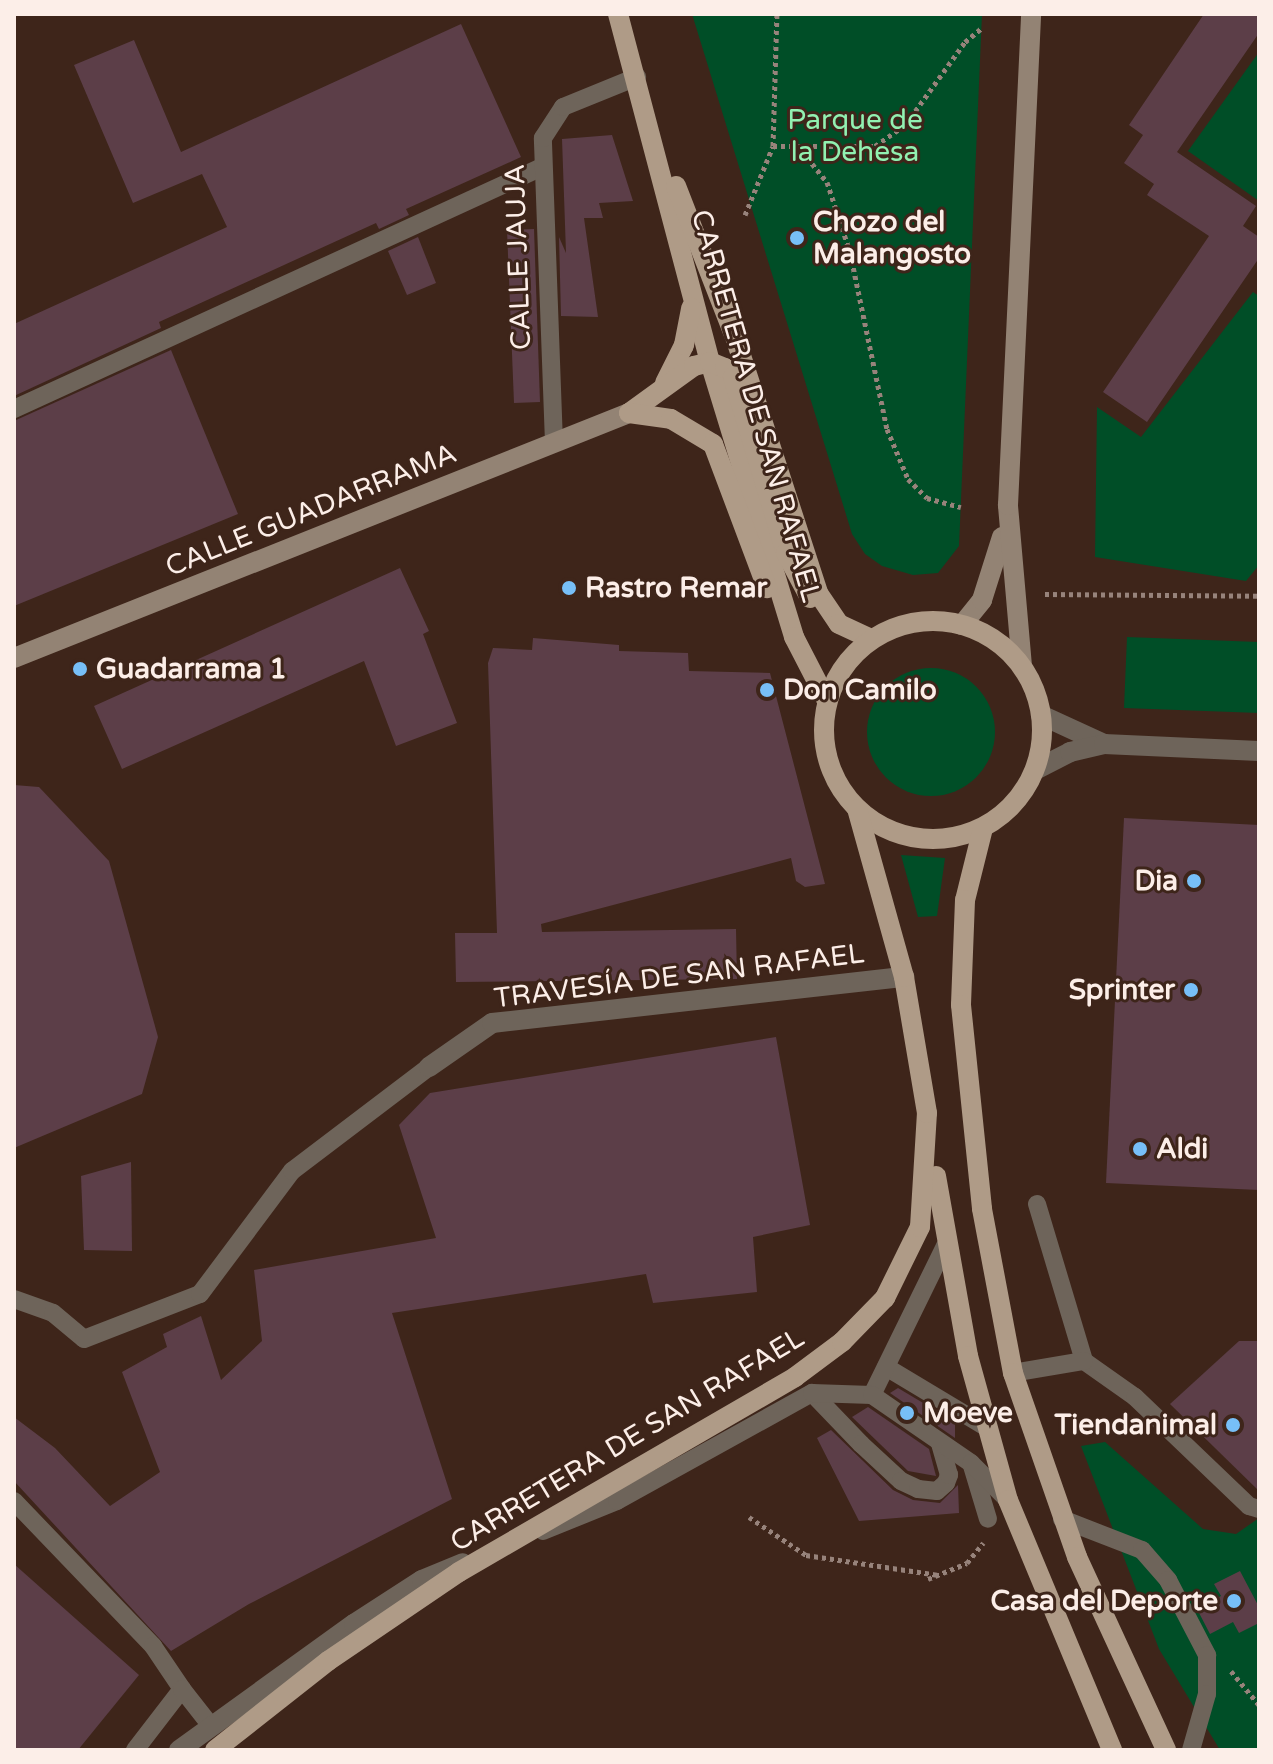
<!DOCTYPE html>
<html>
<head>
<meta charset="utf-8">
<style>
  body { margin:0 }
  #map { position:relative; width:1273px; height:1764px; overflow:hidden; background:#3e251a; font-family:"Varela Round",sans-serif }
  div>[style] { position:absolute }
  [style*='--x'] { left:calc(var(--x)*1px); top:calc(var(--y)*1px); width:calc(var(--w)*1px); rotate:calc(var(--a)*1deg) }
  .green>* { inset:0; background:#004e27 }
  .round { border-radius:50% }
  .building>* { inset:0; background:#5c3e48 }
  .path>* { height:5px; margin-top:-2.5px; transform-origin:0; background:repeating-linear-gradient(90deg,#97837b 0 4px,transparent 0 8px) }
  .service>* { height:18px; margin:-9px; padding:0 9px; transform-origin:9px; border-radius:9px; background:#6e645a }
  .minor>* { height:20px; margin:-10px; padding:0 10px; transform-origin:10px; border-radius:10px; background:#6e645a }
  .tertiary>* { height:20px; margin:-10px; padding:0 10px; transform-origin:10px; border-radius:10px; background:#6e645a }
  .secondary>* { height:20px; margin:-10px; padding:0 10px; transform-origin:10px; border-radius:10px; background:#938374 }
  .primary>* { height:20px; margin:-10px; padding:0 10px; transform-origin:10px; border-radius:10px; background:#af9b87 }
  .primary>.ring { margin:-10px; padding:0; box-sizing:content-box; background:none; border:20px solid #af9b87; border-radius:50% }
  .dots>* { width:22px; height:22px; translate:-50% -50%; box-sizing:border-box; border:4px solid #3e251a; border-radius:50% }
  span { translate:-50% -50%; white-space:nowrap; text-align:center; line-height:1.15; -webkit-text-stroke:6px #3e251a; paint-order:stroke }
  .park-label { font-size:28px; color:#91f1b1 }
  .poi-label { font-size:28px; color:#fceee8; font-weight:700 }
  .left { translate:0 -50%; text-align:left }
  .right { translate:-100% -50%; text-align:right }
  .street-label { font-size:28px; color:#fceee8 }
  .frame { position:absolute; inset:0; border:16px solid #fceee8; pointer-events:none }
</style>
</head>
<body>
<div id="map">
  <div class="green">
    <i style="clip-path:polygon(692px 14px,982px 14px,959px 546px,938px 573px,913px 575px,882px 566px,865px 554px,852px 534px)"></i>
    <i style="clip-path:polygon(1259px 52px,1259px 201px,1188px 151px)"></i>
    <i style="clip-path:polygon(1253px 292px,1259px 296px,1259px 565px,1246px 581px,1095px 557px,1097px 407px,1141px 437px)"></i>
    <i style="clip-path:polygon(1127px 637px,1259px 642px,1259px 713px,1124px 708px)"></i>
    <i class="round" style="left:867px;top:668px;width:128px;height:128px"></i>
    <i style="clip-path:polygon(901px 855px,945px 858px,937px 916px,918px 917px)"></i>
    <i style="clip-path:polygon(1105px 1442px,1203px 1529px,1236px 1534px,1259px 1518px,1259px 1750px,1220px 1750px,1159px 1649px,1081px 1446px)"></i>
  </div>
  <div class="building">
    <i style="clip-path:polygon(1204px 14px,1259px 14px,1259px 33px,1177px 152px,1256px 206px,1243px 226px,1259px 237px,1259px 258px,1147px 422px,1103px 392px,1209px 236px,1147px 195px,1154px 184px,1124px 163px,1143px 135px,1129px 125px)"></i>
    <i style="clip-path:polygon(461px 24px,521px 157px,406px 209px,409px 215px,379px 229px,376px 223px,159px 322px,161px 328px,14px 396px,14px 324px,227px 227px,202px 174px,133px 203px,74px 65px,134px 40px,181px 152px)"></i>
    <i style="clip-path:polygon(612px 135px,633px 201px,599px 203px,603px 218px,584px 218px,598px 317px,561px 316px,559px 237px,566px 253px,562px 139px)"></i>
    <i style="clip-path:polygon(534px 229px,540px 402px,514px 403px,507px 230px)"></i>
    <i style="clip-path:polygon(418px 237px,436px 283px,407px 295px,388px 251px)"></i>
    <i style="clip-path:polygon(171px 350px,238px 514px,14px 606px,14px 421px)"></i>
    <i style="clip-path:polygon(400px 568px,429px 631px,423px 634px,457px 723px,396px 746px,364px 661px,122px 769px,94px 706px)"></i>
    <i style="clip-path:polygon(533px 638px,619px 645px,619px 651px,688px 653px,689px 671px,770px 673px,825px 884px,805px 887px,796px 881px,791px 858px,541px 924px,542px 932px,736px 929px,737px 979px,456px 982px,455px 933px,497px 933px,488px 663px,493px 648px,532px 650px)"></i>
    <i style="clip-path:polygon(14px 785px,39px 787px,109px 861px,158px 1037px,142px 1094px,14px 1148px)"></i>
    <i style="clip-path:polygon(1124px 818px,1259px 825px,1259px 1190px,1106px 1183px)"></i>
    <i style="clip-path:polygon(776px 1037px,810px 1225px,753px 1237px,757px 1292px,653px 1303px,646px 1274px,392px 1313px,452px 1499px,249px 1604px,171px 1651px,14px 1481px,14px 1417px,55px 1448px,110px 1506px,160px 1472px,122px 1372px,167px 1347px,163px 1334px,201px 1316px,221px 1380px,262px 1341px,254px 1270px,436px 1238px,399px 1125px,430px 1093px)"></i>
    <i style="clip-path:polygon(131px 1162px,132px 1251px,84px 1250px,81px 1176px)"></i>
    <i style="clip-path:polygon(1239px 1341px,1259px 1341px,1259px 1491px,1170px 1404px)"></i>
    <i style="clip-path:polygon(898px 1388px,955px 1422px,955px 1438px,890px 1393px)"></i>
    <i style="clip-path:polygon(868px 1407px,929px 1449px,936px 1476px,908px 1471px,852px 1417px)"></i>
    <i style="clip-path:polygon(831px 1430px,893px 1490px,913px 1500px,940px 1503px,958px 1485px,959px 1513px,859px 1521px,817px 1438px)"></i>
    <i style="clip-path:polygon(14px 1564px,139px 1675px,78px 1750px,14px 1750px)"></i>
    <i style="clip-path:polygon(1240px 1571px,1259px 1607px,1259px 1623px,1239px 1633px,1233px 1622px,1210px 1634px,1197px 1609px,1221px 1596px,1214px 1584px)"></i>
  </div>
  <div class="path">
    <i style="--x:797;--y:145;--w:48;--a:51"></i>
    <i style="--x:827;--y:182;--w:74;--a:71.8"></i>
    <i style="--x:850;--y:252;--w:181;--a:78.2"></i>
    <i style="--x:887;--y:429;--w:54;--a:67.2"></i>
    <i style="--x:908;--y:479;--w:27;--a:45"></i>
    <i style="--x:927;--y:498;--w:35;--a:15"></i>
    <i style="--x:773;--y:146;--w:102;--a:0"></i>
    <i style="--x:875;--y:146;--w:38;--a:-35"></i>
    <i style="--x:906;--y:124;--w:101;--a:-54.3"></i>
    <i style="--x:965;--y:42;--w:23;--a:-40"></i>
    <i style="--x:745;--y:215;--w:74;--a:-67.9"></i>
    <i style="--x:773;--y:146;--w:132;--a:-88.3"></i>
    <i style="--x:1045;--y:594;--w:214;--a:0.5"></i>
    <i style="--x:749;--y:1517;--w:69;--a:33.7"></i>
    <i style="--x:806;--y:1555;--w:134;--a:8.6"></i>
    <i style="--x:928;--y:1579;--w:42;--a:-22.3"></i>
    <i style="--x:967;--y:1563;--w:26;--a:-51"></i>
    <i style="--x:1231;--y:1671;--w:44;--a:50.5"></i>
  </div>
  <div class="service">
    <i style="--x:14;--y:409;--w:579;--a:-24.62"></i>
    <i style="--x:554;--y:443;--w:305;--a:-92.1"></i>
    <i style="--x:543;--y:138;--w:37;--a:-57"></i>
    <i style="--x:563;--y:107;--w:80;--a:-22.1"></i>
    <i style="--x:1037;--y:1204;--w:164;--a:73.3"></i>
    <i style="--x:1084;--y:1361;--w:62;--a:35.2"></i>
    <i style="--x:1135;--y:1397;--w:158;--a:43.7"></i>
    <i style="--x:1249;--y:1506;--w:10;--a:17"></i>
    <i style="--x:14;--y:1299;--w:41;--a:19.7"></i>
    <i style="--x:53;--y:1313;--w:40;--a:40"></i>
    <i style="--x:84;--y:1339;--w:124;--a:-21.2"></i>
    <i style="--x:200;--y:1294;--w:154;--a:-53.2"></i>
    <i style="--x:292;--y:1171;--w:172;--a:-37.2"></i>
    <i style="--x:886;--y:1367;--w:120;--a:31"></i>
    <i style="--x:1013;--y:1373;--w:72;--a:-9.6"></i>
    <i style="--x:812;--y:1393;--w:71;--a:46.1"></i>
    <i style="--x:861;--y:1444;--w:54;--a:42.8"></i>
    <i style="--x:901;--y:1481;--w:19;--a:25"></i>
    <i style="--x:918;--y:1489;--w:19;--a:6"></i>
    <i style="--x:937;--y:1491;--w:12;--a:-42"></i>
    <i style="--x:946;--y:1483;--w:9;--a:-69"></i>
    <i style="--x:949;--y:1475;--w:33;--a:-106"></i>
    <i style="--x:872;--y:1395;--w:166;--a:-63.9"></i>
    <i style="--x:972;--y:1466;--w:55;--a:73.2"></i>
    <i style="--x:14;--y:1501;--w:201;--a:46.2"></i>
    <i style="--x:153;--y:1646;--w:52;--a:56"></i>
    <i style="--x:1062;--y:1519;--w:86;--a:21.2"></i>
    <i style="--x:1142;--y:1550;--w:40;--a:49"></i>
    <i style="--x:1168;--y:1580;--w:85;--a:62.5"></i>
    <i style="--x:1207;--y:1655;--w:39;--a:90"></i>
    <i style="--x:1207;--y:1694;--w:58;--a:105.9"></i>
    <i style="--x:543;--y:1531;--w:80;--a:-22.1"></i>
    <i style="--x:617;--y:1501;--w:223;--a:-29"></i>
    <i style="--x:812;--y:1393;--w:60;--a:1.9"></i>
    <i style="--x:872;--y:1395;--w:120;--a:34.5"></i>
    <i style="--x:971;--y:1463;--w:52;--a:45"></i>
    <i style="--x:135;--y:1750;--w:77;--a:-52.4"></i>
    <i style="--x:182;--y:1689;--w:47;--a:51.9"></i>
  </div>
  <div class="minor">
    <i style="--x:429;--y:1067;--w:77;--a:-34.9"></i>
    <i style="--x:492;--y:1023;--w:415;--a:-6.4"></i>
    <i style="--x:179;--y:1750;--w:216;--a:-35.8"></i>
    <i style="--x:354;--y:1624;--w:81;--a:-32.9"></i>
    <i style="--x:422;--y:1580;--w:44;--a:-22.5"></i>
  </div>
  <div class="tertiary">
    <i style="--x:1041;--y:715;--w:69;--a:24.7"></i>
    <i style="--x:1035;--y:770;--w:39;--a:-27"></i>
    <i style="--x:1070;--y:752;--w:35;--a:-13"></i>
    <i style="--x:1104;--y:744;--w:155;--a:2.6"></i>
  </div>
  <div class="secondary">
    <i style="--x:962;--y:625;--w:32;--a:-51"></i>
    <i style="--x:982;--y:600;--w:66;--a:-72.4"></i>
    <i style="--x:14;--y:658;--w:662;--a:-21.72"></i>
    <i style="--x:1022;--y:666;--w:162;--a:-95"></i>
    <i style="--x:1008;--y:505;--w:492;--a:-87.3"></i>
  </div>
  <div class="primary">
    <i style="--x:618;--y:14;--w:360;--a:75.2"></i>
    <i style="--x:710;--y:362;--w:288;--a:73"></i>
    <i style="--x:794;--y:637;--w:72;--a:62.7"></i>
    <i style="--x:676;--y:186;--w:162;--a:68.7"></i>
    <i style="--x:735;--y:337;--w:269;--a:72"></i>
    <i style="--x:818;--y:593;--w:37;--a:56"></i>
    <i style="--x:839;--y:624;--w:35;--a:25"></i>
    <i style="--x:665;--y:383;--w:42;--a:-63.4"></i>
    <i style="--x:684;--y:345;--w:38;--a:-79"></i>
    <i style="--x:629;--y:413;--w:80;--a:-35.9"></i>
    <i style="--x:694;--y:366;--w:16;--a:-14"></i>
    <i style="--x:710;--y:362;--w:16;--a:22"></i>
    <i style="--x:725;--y:368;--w:12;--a:48"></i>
    <i style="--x:733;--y:377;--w:184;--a:73.2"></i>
    <i style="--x:786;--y:553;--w:51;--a:61.9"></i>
    <i style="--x:629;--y:413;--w:42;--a:8.1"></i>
    <i style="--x:671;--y:419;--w:49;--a:30.8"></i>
    <i style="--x:713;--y:444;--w:154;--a:69.4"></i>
    <i class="ring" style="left:824px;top:621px;width:198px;height:198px"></i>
    <i style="--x:983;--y:828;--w:74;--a:104"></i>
    <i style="--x:965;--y:900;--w:105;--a:92.2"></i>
    <i style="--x:961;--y:1005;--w:205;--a:84.1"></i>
    <i style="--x:982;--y:1209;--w:167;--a:79.3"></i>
    <i style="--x:1013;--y:1373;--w:195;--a:70.8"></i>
    <i style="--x:1077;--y:1557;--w:213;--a:65.2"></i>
    <i style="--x:936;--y:1176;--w:183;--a:79.9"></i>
    <i style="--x:968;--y:1356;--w:149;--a:74.5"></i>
    <i style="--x:1008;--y:1500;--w:271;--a:67.4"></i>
    <i style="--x:215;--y:1750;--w:144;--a:-38.2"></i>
    <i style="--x:328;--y:1661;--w:158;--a:-34.2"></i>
    <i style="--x:459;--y:1572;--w:388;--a:-30.1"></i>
    <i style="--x:795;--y:1377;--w:59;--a:-36.7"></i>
    <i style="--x:842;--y:1342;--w:62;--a:-45.7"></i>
    <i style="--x:885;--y:1298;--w:79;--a:-63.8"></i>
    <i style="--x:920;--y:1227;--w:114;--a:-86.5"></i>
    <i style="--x:927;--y:1113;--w:138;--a:-99.6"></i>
    <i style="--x:904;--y:977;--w:174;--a:-105.6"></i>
  </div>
  <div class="dots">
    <i style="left:797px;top:238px;background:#77bff7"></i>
    <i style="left:569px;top:588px;background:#77bff7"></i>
    <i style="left:80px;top:669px;background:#77bff7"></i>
    <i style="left:767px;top:690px;background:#77bff7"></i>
    <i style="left:1194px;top:881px;background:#77bff7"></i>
    <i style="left:1191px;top:990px;background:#77bff7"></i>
    <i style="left:1140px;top:1149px;background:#77bff7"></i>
    <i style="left:907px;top:1413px;background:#77bff7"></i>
    <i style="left:1233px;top:1425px;background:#77bff7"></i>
    <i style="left:1234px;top:1601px;background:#77bff7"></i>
  </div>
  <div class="park-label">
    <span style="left:855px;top:136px">Parque de<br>la Dehesa</span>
  </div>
  <div class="poi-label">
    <span class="left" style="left:813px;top:238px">Chozo del<br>Malangosto</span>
    <span class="left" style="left:585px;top:588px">Rastro Remar</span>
    <span class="left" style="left:96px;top:669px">Guadarrama 1</span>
    <span class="left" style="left:783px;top:690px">Don Camilo</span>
    <span class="right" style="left:1178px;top:881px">Dia</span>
    <span class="right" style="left:1175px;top:990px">Sprinter</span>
    <span class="left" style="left:1156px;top:1149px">Aldi</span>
    <span class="left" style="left:923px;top:1413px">Moeve</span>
    <span class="right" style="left:1217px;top:1425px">Tiendanimal</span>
    <span class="right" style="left:1218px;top:1601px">Casa del Deporte</span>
  </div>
  <div class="street-label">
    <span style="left:518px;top:257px;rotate:-92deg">CALLE JAUJA</span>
    <span style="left:756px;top:406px;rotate:74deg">CARRETERA DE SAN RAFAEL</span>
    <span style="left:311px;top:510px;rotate:-22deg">CALLE GUADARRAMA</span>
    <span style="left:679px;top:976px;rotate:-7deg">TRAVESÍA DE SAN RAFAEL</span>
    <span style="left:627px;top:1440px;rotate:-31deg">CARRETERA DE SAN RAFAEL</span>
  </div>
  <div class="frame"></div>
</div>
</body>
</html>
